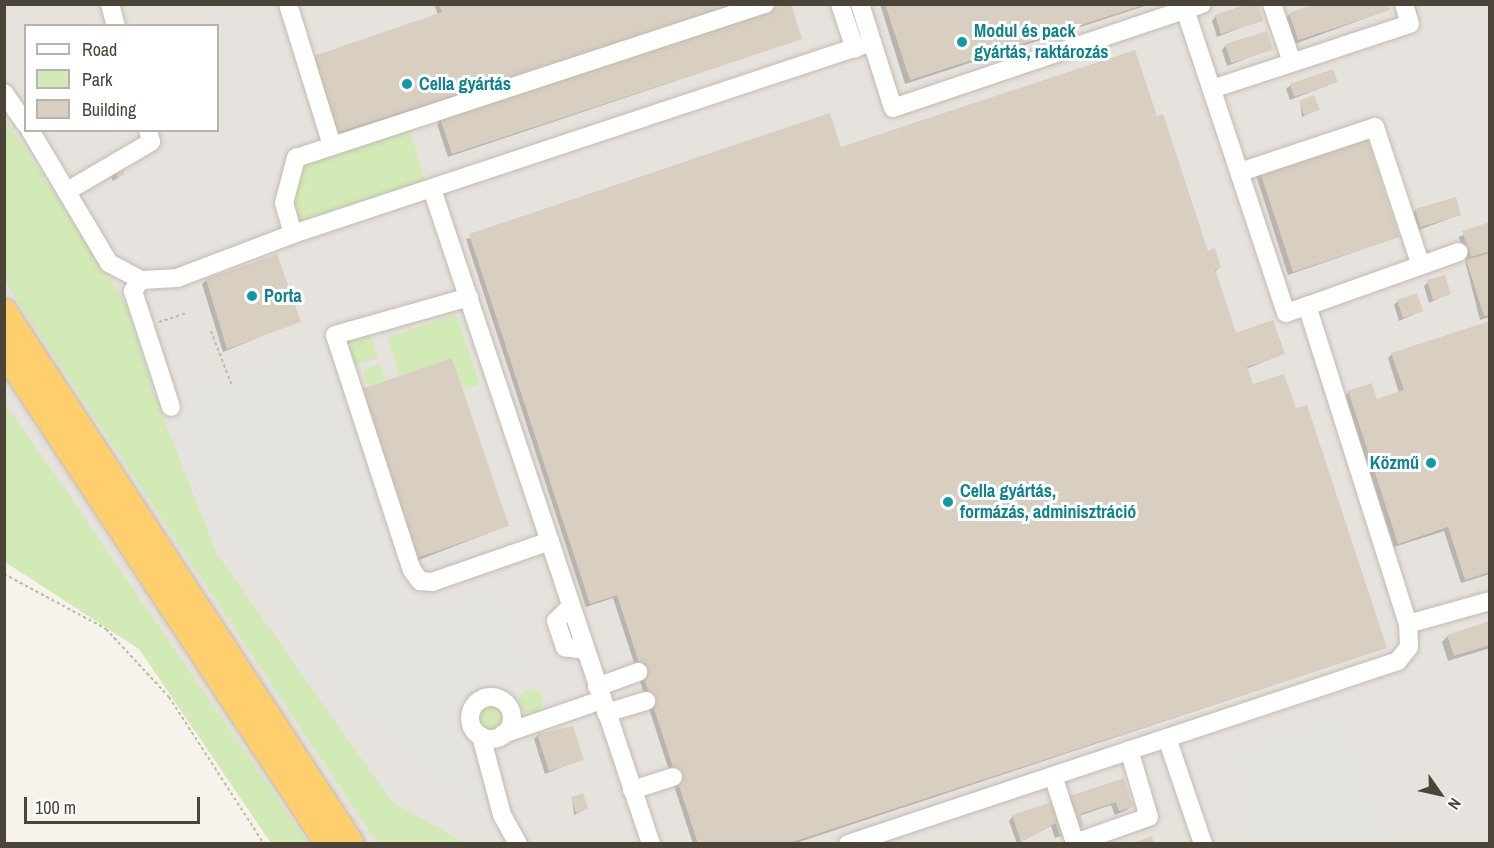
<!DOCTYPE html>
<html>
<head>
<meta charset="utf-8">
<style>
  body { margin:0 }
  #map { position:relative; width:1494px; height:848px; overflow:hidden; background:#f6f3ec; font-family:"Archivo Narrow",sans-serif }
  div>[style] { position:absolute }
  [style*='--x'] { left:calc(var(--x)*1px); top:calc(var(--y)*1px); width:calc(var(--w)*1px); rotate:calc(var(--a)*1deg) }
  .industrial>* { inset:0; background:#e6e2dd }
  .green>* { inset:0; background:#d2eab5 }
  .round { border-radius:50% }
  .parking>* { inset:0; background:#e5e3e0 }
  .shadow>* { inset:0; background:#0003 }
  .building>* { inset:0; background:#d8cfc1 }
  .path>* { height:2px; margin-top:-1px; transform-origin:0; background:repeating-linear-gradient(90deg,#c4b79f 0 3px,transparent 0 6px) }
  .roads { filter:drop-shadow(0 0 2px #c2bbae) drop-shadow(0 0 2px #c2bbae) }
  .minor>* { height:18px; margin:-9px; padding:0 9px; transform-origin:9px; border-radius:9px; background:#fff }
  .minor>.ring { margin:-9px; padding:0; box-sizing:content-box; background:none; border:18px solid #fff; border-radius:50% }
  .highway>* { height:26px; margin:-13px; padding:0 13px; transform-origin:13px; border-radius:13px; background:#ffcf6e }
  .dots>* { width:16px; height:16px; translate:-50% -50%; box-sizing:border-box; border:3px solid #fff; border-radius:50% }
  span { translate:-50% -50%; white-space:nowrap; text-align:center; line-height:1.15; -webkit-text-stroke:6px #fff; paint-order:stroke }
  .culture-label { font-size:18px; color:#0d838f; font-weight:700 }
  .left { translate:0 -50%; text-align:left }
  .right { translate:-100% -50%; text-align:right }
  .frame { position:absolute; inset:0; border:6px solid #4b4439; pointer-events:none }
  .legend { position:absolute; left:24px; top:24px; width:195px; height:108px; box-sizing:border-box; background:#fff; border:2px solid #b7b4b0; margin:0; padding:8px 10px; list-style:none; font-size:18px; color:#4b4439 }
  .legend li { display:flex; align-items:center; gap:12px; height:30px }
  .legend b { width:30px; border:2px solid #b7b4b0 }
  .north { position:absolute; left:1410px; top:764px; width:60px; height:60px; -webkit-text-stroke:4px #fff; paint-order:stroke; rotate:124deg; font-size:16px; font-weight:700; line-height:24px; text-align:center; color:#4b4439 }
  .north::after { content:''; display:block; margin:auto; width:21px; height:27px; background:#4b4439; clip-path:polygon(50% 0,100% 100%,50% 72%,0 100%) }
  .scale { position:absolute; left:24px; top:797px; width:176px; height:27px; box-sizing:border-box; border:3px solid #4b4439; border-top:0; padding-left:8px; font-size:18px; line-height:21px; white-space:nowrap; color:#4b4439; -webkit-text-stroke:4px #fff; paint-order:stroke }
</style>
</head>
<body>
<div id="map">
  <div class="industrial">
    <i style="clip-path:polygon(evenodd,4px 5px,1489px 5px,1489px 843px,285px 843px,5px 422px,4px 5px,26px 26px,218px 26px,218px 130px,26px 130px,26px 26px)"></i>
  </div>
  <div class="green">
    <i style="clip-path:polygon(4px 117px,126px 304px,153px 392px,217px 554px,392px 802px,465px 843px,377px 843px,5px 282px)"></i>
    <i style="clip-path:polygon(408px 125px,427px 186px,295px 230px,290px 178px,299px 161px)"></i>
    <i style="clip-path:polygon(456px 314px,480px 384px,463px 390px,452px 358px,399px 376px,388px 337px)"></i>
    <i style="clip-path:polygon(371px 335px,378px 358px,354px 365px,347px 342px)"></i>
    <i style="clip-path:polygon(380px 364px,386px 381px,368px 387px,363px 370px)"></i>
    <i style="clip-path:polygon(5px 403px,57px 478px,308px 843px,271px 843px,139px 649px,5px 562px)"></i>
    <i class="round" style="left:519px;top:689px;width:24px;height:24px"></i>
    <i class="round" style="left:476px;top:704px;width:26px;height:26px"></i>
  </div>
  <div class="parking">
    <i style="clip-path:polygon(321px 340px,412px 612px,503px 581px,535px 678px,467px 700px,470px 708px,459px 712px,470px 747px,479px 744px,510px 832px,394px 757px,387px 736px,341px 708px,205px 512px,170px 415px,169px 394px,186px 382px)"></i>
    <i style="clip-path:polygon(1343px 714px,1386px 843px,1256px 843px,1227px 750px)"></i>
  </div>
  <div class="shadow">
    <i style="clip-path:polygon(434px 4px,751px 4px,334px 135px,311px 62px,438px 15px)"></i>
    <i style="clip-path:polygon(880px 4px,1151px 4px,905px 84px)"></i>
    <i style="clip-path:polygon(1388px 10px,1292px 45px,1284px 20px,1290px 14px)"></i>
    <i style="clip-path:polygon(1216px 16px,1261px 20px,1217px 37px,1212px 21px)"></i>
    <i style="clip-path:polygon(801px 39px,448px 157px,437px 124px,441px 119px)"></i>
    <i style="clip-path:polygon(1226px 45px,1271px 49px,1227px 66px,1222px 50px)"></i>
    <i style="clip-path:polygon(1336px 82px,1290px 100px,1286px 89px,1291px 85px)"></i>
    <i style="clip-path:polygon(1300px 102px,1318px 109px,1302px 117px)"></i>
    <i style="clip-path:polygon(1156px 118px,1207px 252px,1219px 267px,1215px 272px,1235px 335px,1283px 354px,1246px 369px,1252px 386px,1385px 648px,793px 844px,693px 844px,613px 598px,586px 607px,466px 239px,840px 148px)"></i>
    <i style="clip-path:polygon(1260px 170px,1398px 237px,1288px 275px,1256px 175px)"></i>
    <i style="clip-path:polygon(114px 171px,123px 174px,113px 181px,110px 175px)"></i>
    <i style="clip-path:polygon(1416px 210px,1459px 215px,1416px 231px,1411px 215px)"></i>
    <i style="clip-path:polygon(1490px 224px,1490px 317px,1480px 320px,1459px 237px)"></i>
    <i style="clip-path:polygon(206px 280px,299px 321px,223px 352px,202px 284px)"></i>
    <i style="clip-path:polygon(1428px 282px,1450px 293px,1429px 303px,1424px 286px)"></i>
    <i style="clip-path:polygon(1398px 301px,1421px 311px,1399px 321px,1394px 305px)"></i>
    <i style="clip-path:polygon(1490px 322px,1490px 574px,1461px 583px,1444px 531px,1394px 547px,1345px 396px,1349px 392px,1376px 401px,1399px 393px,1388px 358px,1392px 354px)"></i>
    <i style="clip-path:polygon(451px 360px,507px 526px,411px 563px)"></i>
    <i style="clip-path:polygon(1490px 623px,1490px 648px,1448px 661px,1442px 642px,1448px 636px)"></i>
    <i style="clip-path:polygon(538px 735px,582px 759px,545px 774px,534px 739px)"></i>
    <i style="clip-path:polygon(1123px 780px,1132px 806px,1127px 810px,1115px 815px,1111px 805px,1079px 816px,1078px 830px,1055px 838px,1051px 826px,1017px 844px,1009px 821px,1013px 816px)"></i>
    <i style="clip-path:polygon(572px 799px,586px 809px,574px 815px)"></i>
  </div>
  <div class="building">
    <i style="clip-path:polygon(786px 4px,791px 4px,802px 39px,452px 154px,440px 118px)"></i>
    <i style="clip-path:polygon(885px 4px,1143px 4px,1143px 5px,910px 80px)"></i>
    <i style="clip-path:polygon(1248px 4px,1258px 4px,1263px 21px,1221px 34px,1215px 15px)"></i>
    <i style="clip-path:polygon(1315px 4px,1388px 4px,1390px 10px,1298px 40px,1289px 13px)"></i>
    <i style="clip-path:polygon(439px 5px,743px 5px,338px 132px,314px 56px,442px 12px)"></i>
    <i style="clip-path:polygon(1267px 31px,1273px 50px,1231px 63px,1225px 44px)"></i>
    <i style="clip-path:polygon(1135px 50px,1157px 116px,1163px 114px,1208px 251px,1215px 248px,1221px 268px,1215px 269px,1236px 333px,1273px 320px,1285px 354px,1247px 367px,1253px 384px,1284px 374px,1296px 408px,1307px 405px,1387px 648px,786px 844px,698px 844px,617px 595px,590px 604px,469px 234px,830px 113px,841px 147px)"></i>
    <i style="clip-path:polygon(1333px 69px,1338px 82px,1294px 97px,1290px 84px)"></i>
    <i style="clip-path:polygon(1314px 95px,1320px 110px,1304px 115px,1299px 101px)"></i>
    <i style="clip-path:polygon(1366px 134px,1399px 237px,1293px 272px,1259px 169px)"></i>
    <i style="clip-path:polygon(121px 166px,125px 174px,118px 178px,113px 169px)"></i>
    <i style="clip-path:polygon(1456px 197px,1461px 215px,1420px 227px,1415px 209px)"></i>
    <i style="clip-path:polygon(1490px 222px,1490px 251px,1471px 257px,1462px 231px)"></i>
    <i style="clip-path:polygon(1490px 253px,1490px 315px,1484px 316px,1466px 260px)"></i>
    <i style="clip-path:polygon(277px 254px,301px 322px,227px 349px,206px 279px)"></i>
    <i style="clip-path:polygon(1445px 275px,1451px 294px,1433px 300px,1427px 280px)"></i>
    <i style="clip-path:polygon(1417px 293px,1423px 311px,1403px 318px,1397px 300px)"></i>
    <i style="clip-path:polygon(1490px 321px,1490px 572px,1465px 580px,1448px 527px,1398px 544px,1348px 391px,1372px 383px,1377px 399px,1404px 390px,1391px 353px)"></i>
    <i style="clip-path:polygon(452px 358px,509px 526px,417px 558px,362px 389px)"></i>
    <i style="clip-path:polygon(1490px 621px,1490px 645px,1454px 656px,1447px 635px)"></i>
    <i style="clip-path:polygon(573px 726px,584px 760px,549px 771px,537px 734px)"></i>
    <i style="clip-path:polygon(1124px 778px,1133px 807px,1119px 811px,1116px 802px,1080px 814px,1084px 826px,1059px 835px,1056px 823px,1021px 842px,1012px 815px)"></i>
    <i style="clip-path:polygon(583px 793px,588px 809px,576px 813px,571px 797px)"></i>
    <i style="clip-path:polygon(1152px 836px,1154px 844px,1132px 844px,1132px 843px)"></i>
  </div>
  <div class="path">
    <i style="--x:159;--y:322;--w:28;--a:-18"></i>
    <i style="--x:211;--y:331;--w:59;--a:69.1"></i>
    <i style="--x:4;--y:574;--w:116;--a:28.3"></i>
    <i style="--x:106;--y:629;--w:93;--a:47.2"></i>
    <i style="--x:169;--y:697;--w:175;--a:57.1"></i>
  </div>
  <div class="roads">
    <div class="minor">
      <i style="--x:110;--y:4;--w:23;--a:75"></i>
      <i style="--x:288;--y:4;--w:148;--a:72.7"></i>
      <i style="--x:840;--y:4;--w:47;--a:71.6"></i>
      <i style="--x:860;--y:4;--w:109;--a:72.4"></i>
      <i style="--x:893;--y:108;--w:326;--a:-18.6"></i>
      <i style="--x:1272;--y:4;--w:61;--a:71"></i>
      <i style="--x:1212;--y:89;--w:208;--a:-18.2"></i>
      <i style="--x:1410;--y:24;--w:21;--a:-107"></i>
      <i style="--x:4;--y:93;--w:38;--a:55"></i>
      <i style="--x:30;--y:130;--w:155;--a:59.3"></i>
      <i style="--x:109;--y:263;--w:36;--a:28"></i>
      <i style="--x:141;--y:280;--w:36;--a:-3"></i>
      <i style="--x:177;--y:278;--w:124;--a:-20.8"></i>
      <i style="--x:293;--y:234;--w:610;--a:-18.35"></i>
      <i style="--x:1240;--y:172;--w:142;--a:-18.4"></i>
      <i style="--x:1375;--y:127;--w:146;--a:71.7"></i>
      <i style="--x:432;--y:189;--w:691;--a:71.51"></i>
      <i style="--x:69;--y:190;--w:95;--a:-30.3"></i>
      <i style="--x:151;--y:142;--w:12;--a:-104"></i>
      <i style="--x:293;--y:234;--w:32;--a:-106"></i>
      <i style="--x:284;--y:203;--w:47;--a:-75.1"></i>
      <i style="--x:296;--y:158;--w:494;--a:-18.2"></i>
      <i style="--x:141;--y:280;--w:14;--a:126"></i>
      <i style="--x:133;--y:291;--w:122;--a:71.9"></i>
      <i style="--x:469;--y:297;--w:139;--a:164.2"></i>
      <i style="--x:335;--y:335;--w:247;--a:71.9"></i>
      <i style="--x:412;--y:570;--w:14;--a:54"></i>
      <i style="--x:420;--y:581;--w:12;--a:5"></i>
      <i style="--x:432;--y:582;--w:125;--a:-19.2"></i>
      <i style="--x:1307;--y:306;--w:161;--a:-19.6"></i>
      <i style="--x:571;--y:606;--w:21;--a:135"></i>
      <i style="--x:556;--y:621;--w:28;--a:71"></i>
      <i style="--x:565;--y:647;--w:20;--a:9"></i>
      <i style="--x:1408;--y:624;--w:85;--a:-15.7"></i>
      <i style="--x:597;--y:687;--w:44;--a:-20.1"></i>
      <i class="ring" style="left:470px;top:697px;width:24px;height:24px"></i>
      <i style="--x:606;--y:713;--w:42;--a:-16.7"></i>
      <i style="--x:503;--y:734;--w:105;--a:-19"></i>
      <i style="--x:481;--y:736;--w:82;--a:75.1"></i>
      <i style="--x:502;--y:815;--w:33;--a:61"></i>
      <i style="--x:1167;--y:738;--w:112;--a:71.2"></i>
      <i style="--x:1053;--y:776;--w:71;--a:71.8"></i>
      <i style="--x:1075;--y:843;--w:78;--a:-19.4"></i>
      <i style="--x:1149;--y:817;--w:70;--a:-106.6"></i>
      <i style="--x:632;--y:790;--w:43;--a:-17.6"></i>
      <i style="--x:848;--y:844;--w:580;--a:-18.4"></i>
      <i style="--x:1398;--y:661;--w:18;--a:-52"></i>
      <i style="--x:1409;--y:647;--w:23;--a:-92"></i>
      <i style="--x:1408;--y:624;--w:334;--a:-107.6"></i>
      <i style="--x:1307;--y:306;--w:22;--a:162"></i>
      <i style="--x:1286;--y:313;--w:319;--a:-108.4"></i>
    </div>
    <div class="highway">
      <i style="--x:4;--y:312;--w:635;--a:56.89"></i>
      <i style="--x:4;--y:350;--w:591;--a:56.66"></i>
    </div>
  </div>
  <div class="dots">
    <i style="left:962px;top:42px;background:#0f9aa8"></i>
    <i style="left:407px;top:84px;background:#0f9aa8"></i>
    <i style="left:252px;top:296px;background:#0f9aa8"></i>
    <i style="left:1431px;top:463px;background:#0f9aa8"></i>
    <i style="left:948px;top:502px;background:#0f9aa8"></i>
  </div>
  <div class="culture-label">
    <span class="left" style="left:974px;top:42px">Modul és pack<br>gyártás, raktározás</span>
    <span class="left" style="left:419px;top:84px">Cella gyártás</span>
    <span class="left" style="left:264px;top:296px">Porta</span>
    <span class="right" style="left:1419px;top:463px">Közmű</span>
    <span class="left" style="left:960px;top:502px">Cella gyártás,<br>formázás, adminisztráció</span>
  </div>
  <div class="frame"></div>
  <ul class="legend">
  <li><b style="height:8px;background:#fff"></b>Road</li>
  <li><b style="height:16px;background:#d2eab5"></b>Park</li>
  <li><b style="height:16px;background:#d8cfc1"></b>Building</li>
  </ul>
  <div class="north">N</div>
  <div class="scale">100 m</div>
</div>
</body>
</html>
